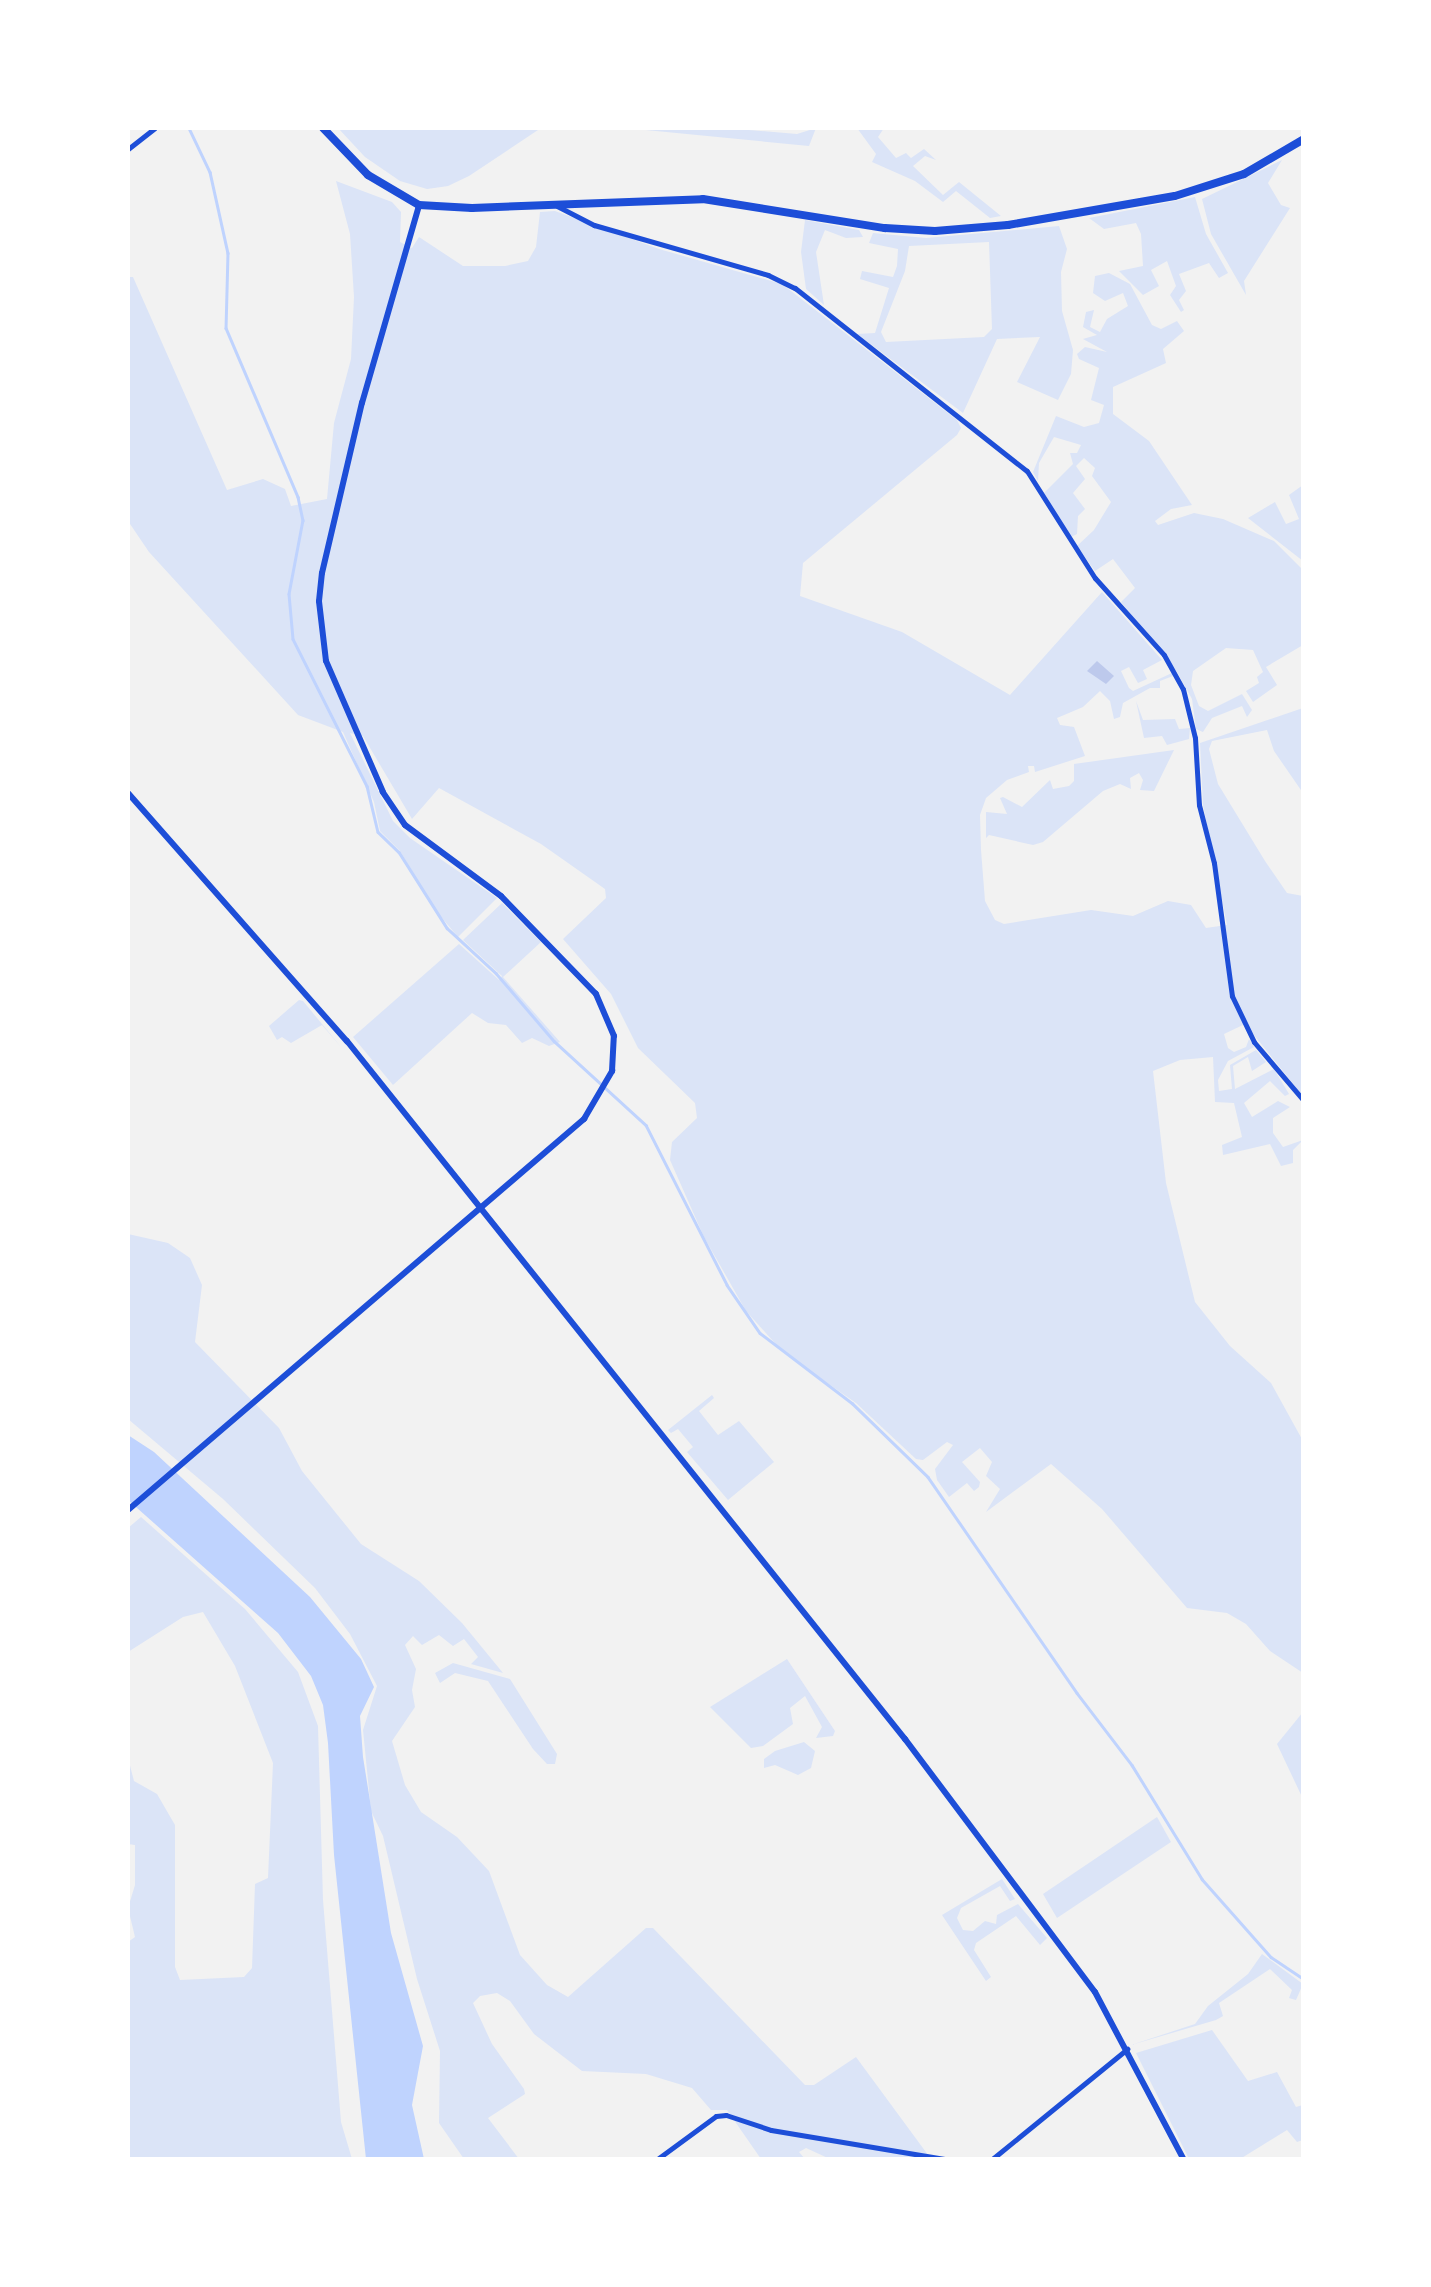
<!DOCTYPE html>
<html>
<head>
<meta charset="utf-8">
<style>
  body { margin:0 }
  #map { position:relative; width:1431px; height:2287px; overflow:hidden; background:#f2f2f2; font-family:Commissioner,sans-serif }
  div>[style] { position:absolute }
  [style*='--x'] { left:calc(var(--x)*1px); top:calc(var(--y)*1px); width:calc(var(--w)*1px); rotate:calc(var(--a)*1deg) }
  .green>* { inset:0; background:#dbe4f7 }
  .water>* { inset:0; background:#bfd3fe }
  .stream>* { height:2.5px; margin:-1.25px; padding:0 1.25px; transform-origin:1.25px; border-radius:1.25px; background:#bfd3fe }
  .building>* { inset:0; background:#bdc9ec }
  .minor>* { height:5px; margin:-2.5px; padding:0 2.5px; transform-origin:2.5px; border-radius:2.5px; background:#1d4ed8 }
  .tertiary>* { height:6px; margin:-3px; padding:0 3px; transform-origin:3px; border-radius:3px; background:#1d4ed8 }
  .secondary>* { height:8px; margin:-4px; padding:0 4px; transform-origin:4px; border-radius:4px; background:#1d4ed8 }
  span { translate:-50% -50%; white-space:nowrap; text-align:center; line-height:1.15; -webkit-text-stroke:10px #fff; paint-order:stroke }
  .frame { position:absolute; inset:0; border:130px solid #fff; pointer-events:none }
</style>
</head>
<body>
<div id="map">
  <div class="green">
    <i style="clip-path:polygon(338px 128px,541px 128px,469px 176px,448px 186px,427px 189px,400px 181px,365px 157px)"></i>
    <i style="clip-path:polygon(625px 128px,725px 128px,797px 134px,816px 128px,809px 146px)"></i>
    <i style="clip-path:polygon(857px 128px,884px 128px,878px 137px,896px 158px,906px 153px,911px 158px,924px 149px,936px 160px,925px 156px,913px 166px,943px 195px,959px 182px,1001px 216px,990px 218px,956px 191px,943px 202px,915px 181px,872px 162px,876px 154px)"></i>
    <i style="clip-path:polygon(1282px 160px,1268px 183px,1281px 205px,1290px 208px,1244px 281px,1246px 295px,1211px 234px,1202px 199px)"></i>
    <i style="clip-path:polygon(336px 181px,392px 202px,401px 212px,400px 242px,412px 248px,419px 237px,463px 266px,505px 266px,528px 261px,536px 247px,540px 212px,555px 211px,659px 249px,782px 284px,957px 420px,961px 428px,957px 435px,803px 563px,800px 596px,902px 632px,1010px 695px,1102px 592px,1162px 660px,1143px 670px,1147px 679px,1138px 683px,1129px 667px,1121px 671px,1129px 688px,1133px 691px,1172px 673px,1173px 676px,1160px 681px,1160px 688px,1150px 688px,1123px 703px,1120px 717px,1114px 719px,1110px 701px,1100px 691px,1083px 707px,1057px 718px,1060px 725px,1074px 727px,1085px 756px,1035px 772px,1034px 766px,1028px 766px,1029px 772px,1007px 780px,986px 798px,980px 815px,981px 850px,985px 901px,995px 920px,1004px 924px,1091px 910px,1133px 916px,1168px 901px,1191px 905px,1206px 928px,1227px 925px,1203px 805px,1200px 743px,1303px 708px,1303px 793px,1274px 751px,1267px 730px,1212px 741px,1209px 749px,1218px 784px,1265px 861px,1287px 893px,1303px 896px,1303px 1096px,1245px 1024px,1224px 1034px,1228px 1048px,1234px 1052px,1246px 1047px,1249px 1039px,1254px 1047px,1228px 1061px,1218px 1080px,1219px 1091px,1232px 1089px,1230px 1065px,1256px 1050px,1266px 1062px,1252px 1071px,1248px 1057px,1233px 1066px,1235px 1089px,1274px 1069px,1289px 1094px,1285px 1096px,1270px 1081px,1244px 1103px,1252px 1117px,1278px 1101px,1290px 1107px,1273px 1118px,1273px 1133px,1283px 1147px,1303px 1140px,1293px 1150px,1293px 1163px,1281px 1166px,1270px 1144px,1223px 1155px,1222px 1145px,1242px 1137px,1234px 1103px,1215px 1102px,1213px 1057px,1180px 1060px,1153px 1071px,1166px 1183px,1195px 1302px,1230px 1346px,1271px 1383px,1303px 1441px,1303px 1673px,1270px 1651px,1246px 1624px,1227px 1613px,1187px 1608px,1102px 1509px,1051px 1464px,986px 1512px,1000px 1489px,986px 1476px,992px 1462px,980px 1448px,962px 1462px,980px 1482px,979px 1487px,974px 1491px,967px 1483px,949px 1497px,937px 1480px,935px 1469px,953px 1445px,947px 1442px,923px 1460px,916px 1459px,856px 1403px,783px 1352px,746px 1311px,704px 1237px,670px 1160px,672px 1142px,697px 1118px,695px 1103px,638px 1048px,611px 994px,563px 939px,606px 898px,605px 889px,541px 844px,439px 788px,412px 819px,363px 736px,350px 733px,393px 821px,410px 838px,497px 898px,458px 937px,437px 912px,400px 851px,380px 831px,374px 802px,343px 732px,298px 715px,149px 552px,128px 521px,128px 277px,133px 277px,227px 490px,263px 479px,285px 489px,291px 506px,327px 499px,334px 423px,351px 359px,354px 297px,350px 234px)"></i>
    <i style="clip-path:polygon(1195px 197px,1206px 234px,1228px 273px,1219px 278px,1209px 263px,1179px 274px,1186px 291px,1179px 300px,1184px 310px,1181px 312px,1170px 295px,1176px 286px,1167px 261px,1151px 270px,1159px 286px,1143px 295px,1119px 271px,1143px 266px,1141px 234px,1136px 223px,1104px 229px,1089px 218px)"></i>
    <i style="clip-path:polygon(805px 220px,859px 230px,863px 237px,846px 238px,825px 230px,816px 252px,824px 305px,806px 289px,801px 252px)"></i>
    <i style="clip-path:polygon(evenodd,1059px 226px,1067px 249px,1061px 272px,1062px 311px,1073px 350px,1071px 374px,1058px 400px,1017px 382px,1040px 337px,997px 339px,963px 413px,857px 334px,875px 333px,889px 288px,860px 279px,862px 271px,893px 277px,897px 266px,898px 249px,869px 243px,873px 233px,926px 238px,1059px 226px,989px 242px,992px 329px,984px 337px,886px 342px,881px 332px,905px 271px,909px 246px,989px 242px)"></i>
    <i style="clip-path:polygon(1109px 273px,1130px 284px,1152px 325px,1161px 329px,1177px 321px,1184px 331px,1163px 349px,1166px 363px,1113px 387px,1113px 414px,1149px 441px,1192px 505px,1171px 509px,1155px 521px,1158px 525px,1194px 513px,1223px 519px,1274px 541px,1303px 570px,1303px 645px,1266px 667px,1277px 685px,1253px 702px,1246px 691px,1259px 683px,1257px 677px,1263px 672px,1253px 650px,1226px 648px,1193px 671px,1191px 685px,1199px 706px,1208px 711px,1242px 694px,1252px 710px,1247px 717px,1242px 706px,1212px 718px,1203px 732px,1196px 729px,1192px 699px,1177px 672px,1121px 602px,1135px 588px,1113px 559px,1095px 571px,1077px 546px,1094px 530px,1111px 502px,1092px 476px,1095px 468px,1084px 458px,1076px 466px,1085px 479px,1073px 493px,1085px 509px,1078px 516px,1077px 534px,1071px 537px,1044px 493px,1073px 464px,1070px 453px,1077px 453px,1081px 445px,1054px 437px,1039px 463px,1038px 481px,1033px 472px,1056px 416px,1084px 427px,1099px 423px,1104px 405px,1091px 400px,1099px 368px,1079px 359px,1077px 354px,1085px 347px,1107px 352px,1083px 339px,1097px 335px,1083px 327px,1086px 312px,1094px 310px,1090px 327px,1100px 332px,1107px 319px,1128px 306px,1123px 293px,1105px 301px,1093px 293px,1095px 276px)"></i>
    <i style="clip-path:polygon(1303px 485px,1304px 561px,1303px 561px,1248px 518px,1275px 502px,1286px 524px,1299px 519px,1289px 495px)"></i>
    <i style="clip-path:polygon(1136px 701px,1143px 720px,1175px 719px,1179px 729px,1190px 728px,1189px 739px,1167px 745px,1162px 736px,1144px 738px)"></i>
    <i style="clip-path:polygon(1174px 750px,1154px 791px,1140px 790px,1143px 780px,1139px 773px,1130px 778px,1131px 789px,1120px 784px,1103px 791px,1043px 842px,1033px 845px,989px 835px,986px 838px,986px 812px,1007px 814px,1000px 798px,1003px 797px,1022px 807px,1050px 780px,1053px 789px,1069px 786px,1074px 781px,1074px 764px)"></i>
    <i style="clip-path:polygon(502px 903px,541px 942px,503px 977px,560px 1042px,549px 1046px,532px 1038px,522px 1043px,506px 1025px,488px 1023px,472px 1013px,393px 1085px,353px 1037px,459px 944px,499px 980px,502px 976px,463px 940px)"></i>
    <i style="clip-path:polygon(299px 1000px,303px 1001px,341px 1047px,322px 1025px,291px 1043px,282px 1037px,277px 1040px,269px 1026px)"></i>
    <i style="clip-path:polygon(128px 1234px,168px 1243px,190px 1258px,202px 1285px,195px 1342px,279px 1428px,302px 1471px,361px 1544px,419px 1581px,462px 1623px,503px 1673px,471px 1664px,478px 1657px,464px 1639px,453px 1646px,439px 1635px,422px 1645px,413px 1636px,405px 1645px,416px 1669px,412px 1690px,415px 1707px,392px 1741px,405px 1785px,421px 1812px,457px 1837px,489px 1871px,520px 1955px,547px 1985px,568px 1997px,646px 1928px,653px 1928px,805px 2085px,814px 2085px,856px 2057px,931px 2159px,830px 2159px,806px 2148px,799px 2152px,805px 2159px,761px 2159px,727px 2110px,711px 2110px,692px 2088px,646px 2074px,582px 2071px,534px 2034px,510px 2001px,497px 1993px,480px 1996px,473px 2003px,492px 2044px,524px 2089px,525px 2094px,488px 2118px,519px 2159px,464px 2159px,439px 2123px,440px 2051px,417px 1979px,383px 1836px,371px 1811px,363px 1730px,377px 1686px,350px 1634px,315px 1588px,223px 1499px,128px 1419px)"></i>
    <i style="clip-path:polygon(712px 1395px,714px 1398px,699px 1411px,718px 1435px,739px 1421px,774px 1462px,728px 1500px,687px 1452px,693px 1447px,678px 1429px,671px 1433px,668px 1430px)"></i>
    <i style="clip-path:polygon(141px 1517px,245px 1609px,298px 1672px,318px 1726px,323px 1900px,341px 2122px,352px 2159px,128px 2159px,128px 1942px,135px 1937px,128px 1908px,135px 1885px,135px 1845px,128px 1844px,128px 1758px,134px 1781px,157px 1794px,175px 1825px,175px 1967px,180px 1980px,244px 1977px,252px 1968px,255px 1884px,268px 1878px,273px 1763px,235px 1666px,203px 1612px,183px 1617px,128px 1652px,128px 1528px)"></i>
    <i style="clip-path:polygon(787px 1659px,835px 1731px,833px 1736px,816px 1738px,822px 1727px,805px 1696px,790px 1708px,793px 1724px,763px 1746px,751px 1748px,710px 1707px)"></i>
    <i style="clip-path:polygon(453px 1663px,510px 1679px,557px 1754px,555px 1764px,547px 1764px,533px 1749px,488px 1681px,455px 1673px,440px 1683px,435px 1673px)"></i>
    <i style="clip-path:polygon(1303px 1712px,1303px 1799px,1277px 1744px)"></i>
    <i style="clip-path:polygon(804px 1742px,815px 1751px,811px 1768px,798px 1775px,775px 1765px,764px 1768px,764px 1759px,775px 1751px)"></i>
    <i style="clip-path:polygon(1157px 1817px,1171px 1842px,1057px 1918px,1043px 1894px)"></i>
    <i style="clip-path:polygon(1002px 1879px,1015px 1899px,1010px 1901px,1000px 1886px,961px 1908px,957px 1918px,963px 1930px,973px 1931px,985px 1921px,996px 1924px,997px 1915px,1018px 1904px,1047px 1938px,1040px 1945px,1016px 1916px,976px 1943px,974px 1950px,991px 1977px,986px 1981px,942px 1915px)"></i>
    <i style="clip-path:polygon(1262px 1954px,1303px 1984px,1296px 2000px,1289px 1998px,1292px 1990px,1270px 1969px,1219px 2003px,1223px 2016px,1216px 2020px,1131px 2045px,1195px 2024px,1208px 2006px,1248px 1974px)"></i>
    <i style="clip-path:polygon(1212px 2030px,1248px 2081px,1277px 2072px,1296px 2107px,1303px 2105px,1303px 2140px,1297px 2142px,1287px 2130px,1240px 2159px,1189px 2159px,1136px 2053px)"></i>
  </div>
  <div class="water">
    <i style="clip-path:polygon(128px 1435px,154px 1452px,310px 1597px,361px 1659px,374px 1687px,360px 1716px,363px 1757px,391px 1933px,423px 2046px,412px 2105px,424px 2159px,366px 2159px,334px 1855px,328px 1743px,323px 1705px,311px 1676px,278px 1633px,128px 1500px)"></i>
  </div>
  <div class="stream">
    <i style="--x:189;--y:128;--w:49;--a:64.5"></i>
    <i style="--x:210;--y:172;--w:83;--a:77.5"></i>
    <i style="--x:228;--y:253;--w:75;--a:91.5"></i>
    <i style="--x:226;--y:328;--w:184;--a:66.9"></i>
    <i style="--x:298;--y:497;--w:24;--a:78"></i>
    <i style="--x:303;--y:520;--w:75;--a:100.7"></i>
    <i style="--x:289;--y:594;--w:45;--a:84.9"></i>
    <i style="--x:293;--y:639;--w:165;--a:63.3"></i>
    <i style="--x:367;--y:786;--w:47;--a:76.6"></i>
    <i style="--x:378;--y:832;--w:29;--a:44"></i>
    <i style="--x:399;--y:852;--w:90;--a:57.7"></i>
    <i style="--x:447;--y:928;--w:67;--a:42.6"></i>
    <i style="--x:496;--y:973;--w:89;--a:49.5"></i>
    <i style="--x:554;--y:1041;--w:125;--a:42.4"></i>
    <i style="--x:646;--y:1125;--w:179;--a:63.1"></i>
    <i style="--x:727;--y:1285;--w:58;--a:55.5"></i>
    <i style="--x:760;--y:1333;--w:116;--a:37.3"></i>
    <i style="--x:852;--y:1403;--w:106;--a:44.2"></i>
    <i style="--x:928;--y:1477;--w:262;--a:55.4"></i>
    <i style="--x:1077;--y:1693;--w:91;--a:52.6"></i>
    <i style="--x:1132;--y:1765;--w:134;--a:58.4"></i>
    <i style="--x:1202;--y:1879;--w:104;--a:48.5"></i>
    <i style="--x:1271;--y:1957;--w:40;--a:34"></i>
  </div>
  <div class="building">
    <i style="clip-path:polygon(1097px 661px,1114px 676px,1106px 684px,1087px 671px)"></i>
  </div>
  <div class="minor">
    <i style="--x:128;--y:149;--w:34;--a:-38"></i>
    <i style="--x:557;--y:206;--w:42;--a:27.2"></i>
    <i style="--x:594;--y:225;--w:181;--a:16"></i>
    <i style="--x:768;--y:275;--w:30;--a:26"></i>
    <i style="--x:795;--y:288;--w:295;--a:38.3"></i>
    <i style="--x:1027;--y:471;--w:127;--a:57.6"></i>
    <i style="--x:1095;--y:578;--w:103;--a:48.1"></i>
    <i style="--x:1164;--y:655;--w:39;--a:61"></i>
    <i style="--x:1183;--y:689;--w:50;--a:76.2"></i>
    <i style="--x:1195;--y:738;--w:67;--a:86.6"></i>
    <i style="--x:1199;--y:805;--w:60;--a:75.5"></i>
    <i style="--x:1214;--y:863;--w:134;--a:82.3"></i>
    <i style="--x:1232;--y:996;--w:51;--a:64.4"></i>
    <i style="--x:1254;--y:1042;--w:77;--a:49.7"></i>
    <i style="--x:656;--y:2160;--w:74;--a:-36.3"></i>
    <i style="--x:716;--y:2116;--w:10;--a:-6"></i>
    <i style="--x:726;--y:2115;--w:47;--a:18.4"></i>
    <i style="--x:771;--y:2130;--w:182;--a:9.5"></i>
    <i style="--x:991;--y:2160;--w:176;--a:-39.2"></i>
  </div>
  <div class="tertiary">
    <i style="--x:128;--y:793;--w:331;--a:48.6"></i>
    <i style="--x:347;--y:1041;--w:894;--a:51.36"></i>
    <i style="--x:905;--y:1739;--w:316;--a:53.1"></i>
    <i style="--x:1095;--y:1992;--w:190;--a:62.1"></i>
    <i style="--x:128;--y:1510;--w:601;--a:-40.61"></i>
    <i style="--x:584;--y:1119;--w:56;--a:-59.7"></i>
    <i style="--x:612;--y:1071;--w:35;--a:-87"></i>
    <i style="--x:614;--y:1036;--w:46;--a:-113.2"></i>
    <i style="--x:596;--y:994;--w:136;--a:-134.1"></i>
    <i style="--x:501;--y:896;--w:119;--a:-143.5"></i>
    <i style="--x:405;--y:825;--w:40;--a:-124"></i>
    <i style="--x:383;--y:792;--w:143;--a:-113.5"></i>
    <i style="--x:326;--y:661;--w:60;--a:-96.7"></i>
    <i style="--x:319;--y:601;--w:28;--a:-84"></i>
    <i style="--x:322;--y:573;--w:175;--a:-76.8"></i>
    <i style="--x:362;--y:403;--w:206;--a:-73.9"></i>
  </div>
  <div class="secondary">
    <i style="--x:323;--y:128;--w:65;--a:46.2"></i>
    <i style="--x:368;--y:175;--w:59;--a:30.5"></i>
    <i style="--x:419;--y:205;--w:53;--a:3.2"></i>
    <i style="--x:472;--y:208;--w:231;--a:-2.2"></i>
    <i style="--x:703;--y:199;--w:184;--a:9.1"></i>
    <i style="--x:885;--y:228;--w:50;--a:3.4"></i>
    <i style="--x:935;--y:231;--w:73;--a:-4.7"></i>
    <i style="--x:1008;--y:225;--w:169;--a:-9.9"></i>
    <i style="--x:1175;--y:196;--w:72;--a:-17.7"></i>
    <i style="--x:1244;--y:174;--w:69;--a:-30.3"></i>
  </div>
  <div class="frame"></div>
</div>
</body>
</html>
